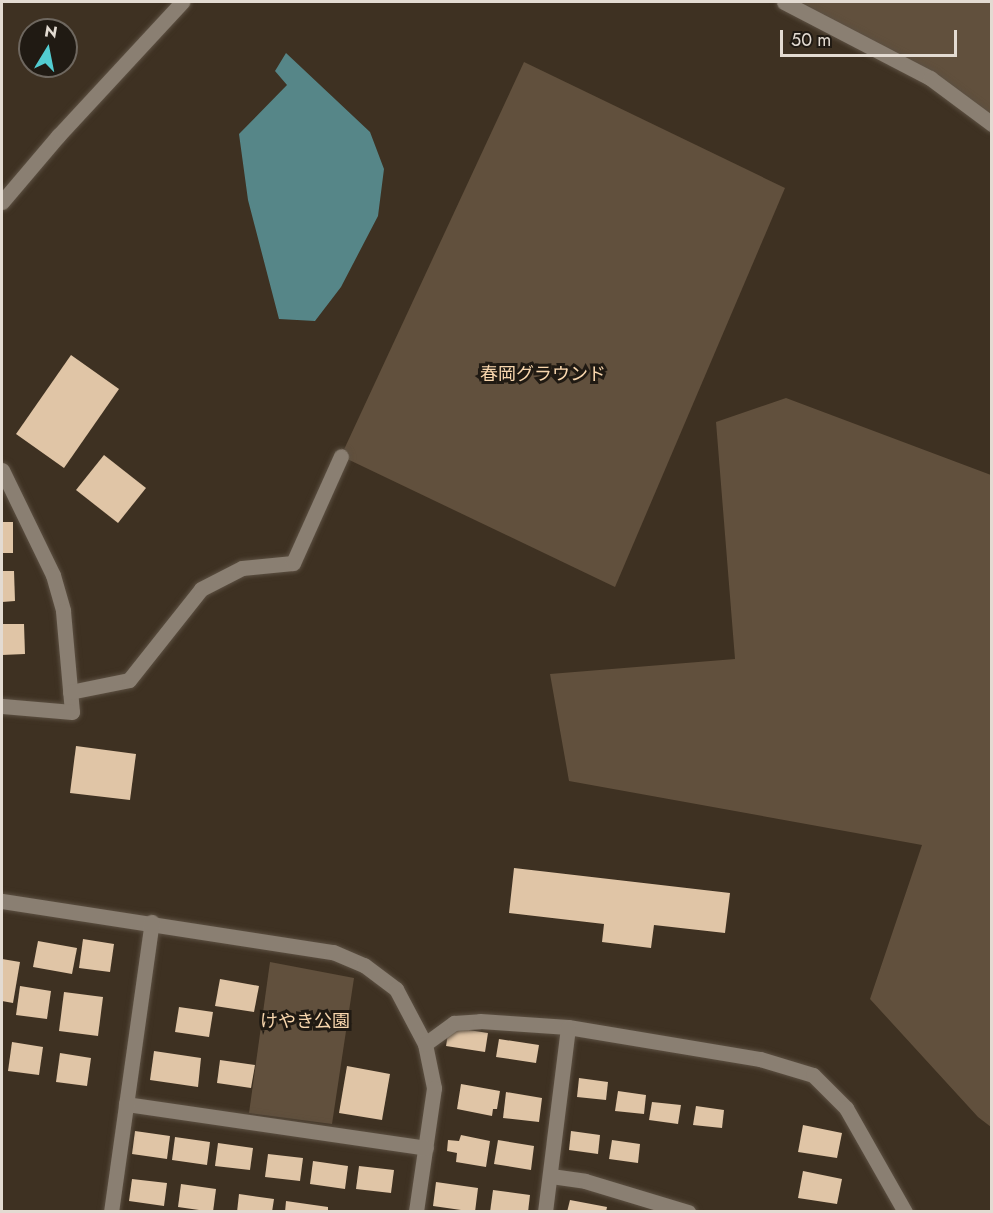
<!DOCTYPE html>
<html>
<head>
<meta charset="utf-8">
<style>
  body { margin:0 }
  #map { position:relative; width:993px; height:1213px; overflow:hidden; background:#3e3122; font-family:Jost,"Noto Sans JP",sans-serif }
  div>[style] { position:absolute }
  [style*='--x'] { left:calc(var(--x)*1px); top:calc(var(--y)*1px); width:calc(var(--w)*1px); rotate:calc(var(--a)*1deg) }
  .green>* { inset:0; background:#61503d }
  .water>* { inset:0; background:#568688 }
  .building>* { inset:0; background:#e0c5a6 }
  .roads { filter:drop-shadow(0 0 2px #5c5042) drop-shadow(0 0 2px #5c5042) }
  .minor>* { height:15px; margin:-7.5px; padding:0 7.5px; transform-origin:7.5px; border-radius:7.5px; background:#8a7f72 }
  span { translate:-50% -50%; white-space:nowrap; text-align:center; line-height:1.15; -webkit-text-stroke:6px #201a13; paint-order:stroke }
  .park-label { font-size:18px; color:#f9d7ae }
  .frame { position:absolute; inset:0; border:3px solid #e3dbd2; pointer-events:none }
  .north { position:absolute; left:18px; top:18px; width:60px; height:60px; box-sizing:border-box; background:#201a13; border:2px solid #6e675f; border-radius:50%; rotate:10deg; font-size:16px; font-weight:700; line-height:24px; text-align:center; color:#e3dbd2 }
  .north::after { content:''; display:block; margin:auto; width:21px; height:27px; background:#52ccd1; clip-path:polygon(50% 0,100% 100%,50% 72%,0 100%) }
  .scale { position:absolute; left:780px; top:30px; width:177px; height:27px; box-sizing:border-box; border:3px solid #e3dbd2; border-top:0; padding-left:8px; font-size:18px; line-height:21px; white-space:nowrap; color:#e3dbd2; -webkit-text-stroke:4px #201a13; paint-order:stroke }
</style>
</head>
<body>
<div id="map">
  <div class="green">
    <i style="clip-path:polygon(784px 2px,991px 2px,991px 124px,930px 78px)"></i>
    <i style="clip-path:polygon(524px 62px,785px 188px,615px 587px,341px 456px)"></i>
    <i style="clip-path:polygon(786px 398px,991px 475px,991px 1127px,978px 1117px,870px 999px,922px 845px,569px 781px,550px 674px,735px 659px,716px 422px)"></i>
    <i style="clip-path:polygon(270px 962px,354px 978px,332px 1124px,249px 1113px)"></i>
  </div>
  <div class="water">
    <i style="clip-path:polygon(286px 53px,370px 132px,384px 169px,378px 216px,341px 287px,315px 321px,279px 319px,248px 200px,239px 134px,287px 85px,275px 71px)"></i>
  </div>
  <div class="building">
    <i style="clip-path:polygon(71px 355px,119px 389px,64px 468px,16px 434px)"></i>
    <i style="clip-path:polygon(104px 455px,146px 488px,118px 523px,76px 490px)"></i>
    <i style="clip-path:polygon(2px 522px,13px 522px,13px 553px,2px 553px)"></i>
    <i style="clip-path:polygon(2px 571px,14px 571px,15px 601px,2px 602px)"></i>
    <i style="clip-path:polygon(2px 624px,24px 624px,25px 654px,2px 655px)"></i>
    <i style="clip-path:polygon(76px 746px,136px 754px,130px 800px,70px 793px)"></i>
    <i style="clip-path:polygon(514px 868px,730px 893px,725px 933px,654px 925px,651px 948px,602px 942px,604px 924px,509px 913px)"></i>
    <i style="clip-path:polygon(83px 939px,114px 944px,110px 972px,79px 968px)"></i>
    <i style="clip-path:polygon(38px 941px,77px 948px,72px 974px,33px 967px)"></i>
    <i style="clip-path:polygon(2px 959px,20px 962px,13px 1003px,2px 1001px)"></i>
    <i style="clip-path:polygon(220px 979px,259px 986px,254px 1012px,215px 1006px)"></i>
    <i style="clip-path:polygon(20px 986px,51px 991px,47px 1019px,16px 1015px)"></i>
    <i style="clip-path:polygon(64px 992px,103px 997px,98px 1036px,59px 1031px)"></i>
    <i style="clip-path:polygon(179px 1007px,213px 1012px,209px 1037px,175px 1032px)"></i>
    <i style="clip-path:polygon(449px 1027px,488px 1033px,485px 1052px,446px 1046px)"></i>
    <i style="clip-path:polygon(499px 1039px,539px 1045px,536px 1063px,496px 1057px)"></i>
    <i style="clip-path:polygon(12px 1042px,43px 1047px,39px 1075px,8px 1071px)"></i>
    <i style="clip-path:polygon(154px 1051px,201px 1058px,198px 1087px,150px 1080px)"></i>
    <i style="clip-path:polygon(60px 1053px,91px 1058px,87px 1086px,56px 1082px)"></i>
    <i style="clip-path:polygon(220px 1060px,255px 1065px,251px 1088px,217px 1083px)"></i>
    <i style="clip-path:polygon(347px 1066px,390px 1074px,382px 1120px,339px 1113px)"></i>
    <i style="clip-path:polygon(579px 1078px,608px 1082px,606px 1100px,577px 1097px)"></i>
    <i style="clip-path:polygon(461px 1084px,500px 1091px,497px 1109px,493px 1109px,492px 1116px,457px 1109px)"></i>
    <i style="clip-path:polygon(618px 1091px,646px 1095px,644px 1114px,615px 1111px)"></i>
    <i style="clip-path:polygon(506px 1092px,542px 1098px,539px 1122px,503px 1118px)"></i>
    <i style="clip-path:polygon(652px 1102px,681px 1105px,678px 1124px,649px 1120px)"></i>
    <i style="clip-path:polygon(696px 1106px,724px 1110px,722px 1128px,693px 1125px)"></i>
    <i style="clip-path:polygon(803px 1125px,842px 1133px,837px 1158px,798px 1152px)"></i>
    <i style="clip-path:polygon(135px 1131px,170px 1136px,167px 1159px,132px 1154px)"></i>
    <i style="clip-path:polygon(571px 1131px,600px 1135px,598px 1154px,569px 1150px)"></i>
    <i style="clip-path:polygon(461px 1135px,490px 1141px,486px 1167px,456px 1162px,457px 1153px,447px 1151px,448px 1140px,459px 1141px)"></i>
    <i style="clip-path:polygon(175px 1137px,210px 1142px,207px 1165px,172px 1160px)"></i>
    <i style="clip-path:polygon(498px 1140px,534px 1146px,531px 1170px,494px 1164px)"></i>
    <i style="clip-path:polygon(612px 1140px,640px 1144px,638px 1163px,609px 1159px)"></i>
    <i style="clip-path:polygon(218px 1143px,253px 1148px,250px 1170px,215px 1166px)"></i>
    <i style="clip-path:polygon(268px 1154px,303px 1158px,300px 1181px,265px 1177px)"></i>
    <i style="clip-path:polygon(313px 1161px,348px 1166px,345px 1189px,310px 1184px)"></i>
    <i style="clip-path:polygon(359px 1166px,394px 1170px,391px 1193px,356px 1189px)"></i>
    <i style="clip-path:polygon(803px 1171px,842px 1179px,837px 1204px,798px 1198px)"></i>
    <i style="clip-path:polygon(132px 1179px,167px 1183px,164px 1206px,129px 1201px)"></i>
    <i style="clip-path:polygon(436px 1182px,478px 1188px,475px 1212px,433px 1206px)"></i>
    <i style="clip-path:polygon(181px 1184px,216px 1189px,213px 1212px,178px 1207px)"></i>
    <i style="clip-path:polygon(493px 1190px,530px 1195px,528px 1212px,490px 1212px)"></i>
    <i style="clip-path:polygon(239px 1194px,274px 1199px,272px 1212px,237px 1212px)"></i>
    <i style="clip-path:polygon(570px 1200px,607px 1207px,606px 1212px,567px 1212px)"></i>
    <i style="clip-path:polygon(286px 1201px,328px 1207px,328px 1212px,285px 1212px)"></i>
  </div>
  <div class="roads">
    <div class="minor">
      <i style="--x:784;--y:2;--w:165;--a:27.5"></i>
      <i style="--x:930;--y:78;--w:77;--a:36.6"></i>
      <i style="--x:2;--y:202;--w:87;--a:-49.7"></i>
      <i style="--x:58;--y:136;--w:183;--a:-47.2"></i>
      <i style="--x:2;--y:470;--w:117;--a:64.1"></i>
      <i style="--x:53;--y:575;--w:37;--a:74"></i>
      <i style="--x:63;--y:611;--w:101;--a:84.9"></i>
      <i style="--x:72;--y:712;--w:70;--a:-175.1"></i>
      <i style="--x:70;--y:692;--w:60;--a:-11.5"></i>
      <i style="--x:129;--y:680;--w:116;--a:-51.6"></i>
      <i style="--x:201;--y:589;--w:46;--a:-27.1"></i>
      <i style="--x:242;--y:568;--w:51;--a:-5.6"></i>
      <i style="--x:293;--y:563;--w:117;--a:-65.8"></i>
      <i style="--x:2;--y:901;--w:335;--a:8.8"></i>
      <i style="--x:333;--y:952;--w:34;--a:23"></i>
      <i style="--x:364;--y:965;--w:40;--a:37"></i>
      <i style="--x:396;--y:989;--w:62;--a:62.2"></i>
      <i style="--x:425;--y:1044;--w:45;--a:78.4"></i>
      <i style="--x:434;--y:1088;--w:125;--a:98.3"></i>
      <i style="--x:425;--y:1044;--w:36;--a:-36"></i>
      <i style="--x:454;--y:1023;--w:26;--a:-4"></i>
      <i style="--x:480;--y:1021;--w:88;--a:3.9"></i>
      <i style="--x:568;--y:1027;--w:195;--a:9.5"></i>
      <i style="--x:760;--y:1059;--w:55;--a:16.8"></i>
      <i style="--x:813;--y:1075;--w:47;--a:45"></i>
      <i style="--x:846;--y:1108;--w:120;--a:60.4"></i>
      <i style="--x:126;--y:1104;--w:303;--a:8.3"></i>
      <i style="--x:551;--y:1176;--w:34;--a:8"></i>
      <i style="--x:585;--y:1181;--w:108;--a:16.8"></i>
      <i style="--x:111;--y:1212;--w:293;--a:-82"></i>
      <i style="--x:545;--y:1212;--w:186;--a:-82.9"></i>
    </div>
  </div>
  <div class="park-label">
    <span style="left:543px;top:374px">春岡グラウンド</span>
    <span style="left:305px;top:1021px">けやき公園</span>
  </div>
  <div class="frame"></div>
  <div class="north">N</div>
  <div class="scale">50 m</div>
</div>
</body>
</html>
